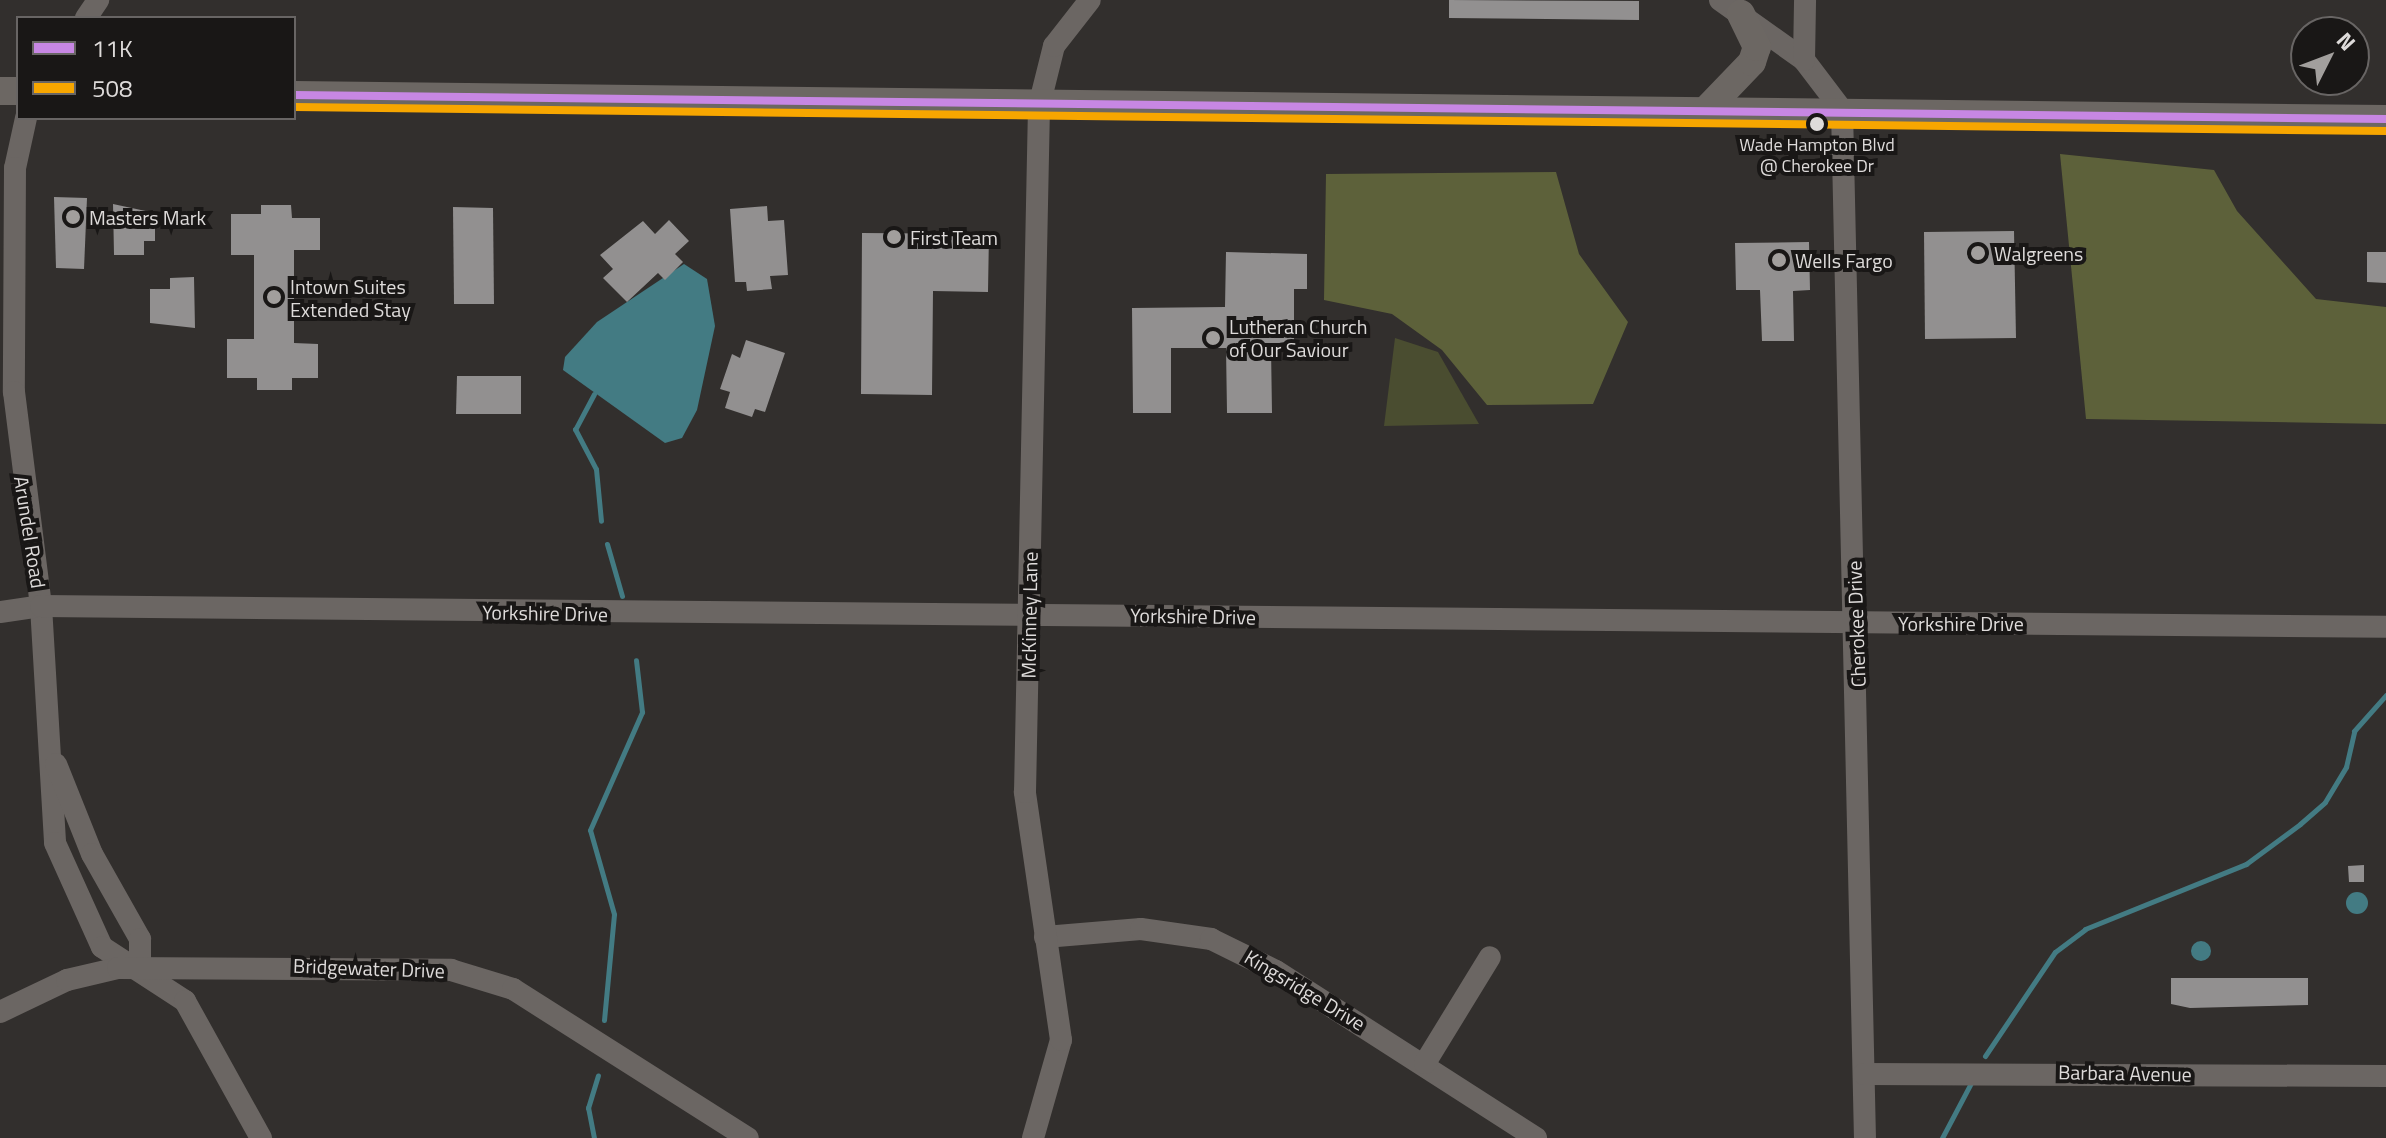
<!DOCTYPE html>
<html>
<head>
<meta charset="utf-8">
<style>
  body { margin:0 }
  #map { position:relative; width:2386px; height:1138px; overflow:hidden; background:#322f2d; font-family:"Titillium Web",sans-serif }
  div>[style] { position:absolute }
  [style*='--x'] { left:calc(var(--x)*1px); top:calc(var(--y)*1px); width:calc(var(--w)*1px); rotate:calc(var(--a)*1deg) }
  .green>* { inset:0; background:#4a4d30 }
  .forest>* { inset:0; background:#5d613a }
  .water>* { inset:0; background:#437b83 }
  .round { border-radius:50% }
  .stream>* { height:5px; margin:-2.5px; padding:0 2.5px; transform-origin:2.5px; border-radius:2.5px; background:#437b83 }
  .building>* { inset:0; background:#929090 }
  .minor>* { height:22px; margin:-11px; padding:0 11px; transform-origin:11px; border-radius:11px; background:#6b6663 }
  .major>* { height:28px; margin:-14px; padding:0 14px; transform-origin:14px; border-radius:14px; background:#6c6763 }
  .bus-1>* { height:8px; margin:-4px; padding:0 4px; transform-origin:4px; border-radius:4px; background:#c787e3 }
  .bus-2>* { height:8px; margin:-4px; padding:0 4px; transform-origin:4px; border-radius:4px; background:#f7a600 }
  .dots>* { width:22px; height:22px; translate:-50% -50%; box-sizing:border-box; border:4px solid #191716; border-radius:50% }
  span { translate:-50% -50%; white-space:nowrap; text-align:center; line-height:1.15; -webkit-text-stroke:8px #191716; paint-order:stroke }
  .bus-label { font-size:18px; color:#dedbda }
  .poi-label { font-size:20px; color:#dedbda }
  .left { translate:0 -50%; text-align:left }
  .street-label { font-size:20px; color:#dedbda }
  .legend { position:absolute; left:16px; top:16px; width:280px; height:104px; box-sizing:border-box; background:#191716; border:2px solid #686564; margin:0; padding:10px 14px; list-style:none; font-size:24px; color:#dedbda }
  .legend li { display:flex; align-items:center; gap:16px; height:40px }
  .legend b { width:40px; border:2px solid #686564 }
  .north { position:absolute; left:2290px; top:16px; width:80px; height:80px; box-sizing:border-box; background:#191716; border:2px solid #686564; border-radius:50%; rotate:48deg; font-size:22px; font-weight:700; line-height:32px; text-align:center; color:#dedbda }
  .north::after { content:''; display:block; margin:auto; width:28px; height:36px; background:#a29f9d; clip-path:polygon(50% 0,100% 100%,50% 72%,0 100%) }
</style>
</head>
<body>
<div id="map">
  <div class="green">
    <i style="clip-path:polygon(1395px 338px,1438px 352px,1479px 424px,1384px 426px)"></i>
  </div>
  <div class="forest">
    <i style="clip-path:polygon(2060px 154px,2214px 170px,2237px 211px,2316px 299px,2386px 307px,2386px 424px,2086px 419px)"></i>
    <i style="clip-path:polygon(1556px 172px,1579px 254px,1628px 322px,1593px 404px,1487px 405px,1442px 350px,1392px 314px,1324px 300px,1326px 174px)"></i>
  </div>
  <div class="water">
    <i style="clip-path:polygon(684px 264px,707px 279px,715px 326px,697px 410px,682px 438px,665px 443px,563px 370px,565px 357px,597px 322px)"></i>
    <i class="round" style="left:2346px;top:892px;width:22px;height:22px"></i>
    <i class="round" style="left:2191px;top:941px;width:20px;height:20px"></i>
  </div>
  <div class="stream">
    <i style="--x:594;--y:394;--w:40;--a:118"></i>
    <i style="--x:575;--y:429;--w:45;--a:62.3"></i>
    <i style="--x:596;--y:469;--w:52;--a:84.5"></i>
    <i style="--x:607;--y:544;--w:54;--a:73.9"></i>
    <i style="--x:604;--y:1020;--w:106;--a:-84.6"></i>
    <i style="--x:614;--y:914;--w:87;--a:-105.9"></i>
    <i style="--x:590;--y:830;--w:129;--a:-66.2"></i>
    <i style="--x:642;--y:712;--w:52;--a:-96.6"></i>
    <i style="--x:1985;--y:1056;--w:125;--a:-56.1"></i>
    <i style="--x:2055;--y:952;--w:38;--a:-37"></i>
    <i style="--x:2085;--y:929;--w:174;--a:-22"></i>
    <i style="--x:2246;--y:864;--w:67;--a:-36.5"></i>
    <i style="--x:2300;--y:824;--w:33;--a:-41"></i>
    <i style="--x:2325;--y:802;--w:41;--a:-59"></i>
    <i style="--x:2346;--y:767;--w:37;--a:-77"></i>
    <i style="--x:2354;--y:731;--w:48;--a:-48.4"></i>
    <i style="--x:594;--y:1138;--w:31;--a:-101"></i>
    <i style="--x:588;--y:1108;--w:34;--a:-73"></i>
    <i style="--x:1942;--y:1138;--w:62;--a:-62.2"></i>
  </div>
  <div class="building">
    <i style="clip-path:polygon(1449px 0,1639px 1px,1639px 20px,1449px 18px)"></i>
    <i style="clip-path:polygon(54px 197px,87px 198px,84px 269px,56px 268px)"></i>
    <i style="clip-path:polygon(113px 204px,155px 213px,155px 241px,144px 241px,144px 255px,114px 255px)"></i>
    <i style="clip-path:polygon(261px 205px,291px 205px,292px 218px,320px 218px,320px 250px,294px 250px,294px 343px,318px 344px,318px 378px,292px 378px,292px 390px,257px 390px,257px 378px,227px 378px,227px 339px,254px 339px,254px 255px,231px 255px,231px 214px,261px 214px)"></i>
    <i style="clip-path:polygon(767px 206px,768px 221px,784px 220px,788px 275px,770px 276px,772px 289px,747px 291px,746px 282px,735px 282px,730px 209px)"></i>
    <i style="clip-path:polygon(453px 207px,493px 208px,494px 304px,454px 304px)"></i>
    <i style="clip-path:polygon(669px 220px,689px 241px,675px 254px,683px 262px,665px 280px,658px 273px,627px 302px,603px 278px,613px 269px,600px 255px,643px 221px,655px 234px)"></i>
    <i style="clip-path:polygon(2014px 231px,2016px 338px,1925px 339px,1924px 232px)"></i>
    <i style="clip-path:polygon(862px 233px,989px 234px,988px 292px,933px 291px,932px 395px,861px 394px)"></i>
    <i style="clip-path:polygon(1809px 242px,1810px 290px,1793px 291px,1794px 341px,1762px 341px,1760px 290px,1736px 290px,1735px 243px)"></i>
    <i style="clip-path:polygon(1226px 252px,1307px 254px,1307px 289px,1294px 289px,1294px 348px,1271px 347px,1272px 413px,1227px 413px,1226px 348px,1171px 348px,1171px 413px,1133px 413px,1132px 308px,1225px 307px)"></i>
    <i style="clip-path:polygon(2367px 252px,2386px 252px,2386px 283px,2367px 282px)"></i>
    <i style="clip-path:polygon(194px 277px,195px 328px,150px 323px,150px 289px,170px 289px,170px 278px)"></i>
    <i style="clip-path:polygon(746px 340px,785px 353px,765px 412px,755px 409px,752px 417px,725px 408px,730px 392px,720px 389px,732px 354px,740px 358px)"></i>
    <i style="clip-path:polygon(457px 376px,521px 376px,521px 414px,456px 414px)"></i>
    <i style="clip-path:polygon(2364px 865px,2364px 882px,2349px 882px,2348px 866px)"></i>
    <i style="clip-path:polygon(2171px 978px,2308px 978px,2308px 1005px,2190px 1008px,2171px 1004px)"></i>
  </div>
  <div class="minor">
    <i style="--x:1720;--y:0;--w:103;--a:35.5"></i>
    <i style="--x:1804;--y:60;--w:63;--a:52.8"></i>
    <i style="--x:1842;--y:110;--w:1028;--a:88.72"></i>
    <i style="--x:86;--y:18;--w:22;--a:-56"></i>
    <i style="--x:1804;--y:60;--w:60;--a:-89"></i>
    <i style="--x:26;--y:118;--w:51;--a:102.4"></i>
    <i style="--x:15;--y:168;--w:224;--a:90.3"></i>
    <i style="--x:14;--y:392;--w:216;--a:82.8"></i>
    <i style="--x:41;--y:606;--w:237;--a:86.6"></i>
    <i style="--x:55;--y:843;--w:114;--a:65.7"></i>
    <i style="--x:102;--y:947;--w:99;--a:33"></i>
    <i style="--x:185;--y:1001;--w:157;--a:61"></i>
    <i style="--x:0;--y:612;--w:41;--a:-8.3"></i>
    <i style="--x:41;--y:606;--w:2345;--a:0.51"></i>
    <i style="--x:56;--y:764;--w:97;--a:68.2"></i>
    <i style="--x:92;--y:854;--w:98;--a:60.5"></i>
    <i style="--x:140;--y:939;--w:28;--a:90"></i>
    <i style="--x:1045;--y:937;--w:96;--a:-4.8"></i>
    <i style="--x:1141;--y:929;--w:71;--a:8.1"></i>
    <i style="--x:1211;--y:939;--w:72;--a:26.2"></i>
    <i style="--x:1276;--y:971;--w:309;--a:32.7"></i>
    <i style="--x:0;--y:1012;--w:74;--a:-25.5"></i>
    <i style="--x:67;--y:980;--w:52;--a:-13.2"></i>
    <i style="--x:118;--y:968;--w:333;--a:0.3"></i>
    <i style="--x:451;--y:970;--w:65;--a:17"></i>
    <i style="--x:513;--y:989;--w:278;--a:32.4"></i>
    <i style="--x:1425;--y:1063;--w:124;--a:-58.5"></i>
    <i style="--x:1864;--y:1074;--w:522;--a:0.22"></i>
    <i style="--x:1033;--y:1138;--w:102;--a:-74.1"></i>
    <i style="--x:1061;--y:1040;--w:251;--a:-98.3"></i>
    <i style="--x:1025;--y:792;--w:686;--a:-88.83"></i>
    <i style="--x:1039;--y:106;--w:62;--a:-76"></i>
    <i style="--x:1054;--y:46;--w:58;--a:-52"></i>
  </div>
  <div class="major">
    <i style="--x:0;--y:91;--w:18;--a:0"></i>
    <i style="--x:294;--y:95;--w:2092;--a:0.66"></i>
    <i style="--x:1706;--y:110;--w:66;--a:-46.2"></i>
    <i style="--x:1752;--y:62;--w:16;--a:-72"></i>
    <i style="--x:1757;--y:47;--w:37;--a:-116"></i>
  </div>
  <div class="bus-1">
    <i style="--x:294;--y:95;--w:2092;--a:0.66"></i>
  </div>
  <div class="bus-2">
    <i style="--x:294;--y:107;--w:2092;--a:0.66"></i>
  </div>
  <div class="dots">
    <i style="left:1817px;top:124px;background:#dedbda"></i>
    <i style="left:73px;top:217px;background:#a29f9d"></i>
    <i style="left:894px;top:237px;background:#a29f9d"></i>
    <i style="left:1978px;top:253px;background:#a29f9d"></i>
    <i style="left:1779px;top:260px;background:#a29f9d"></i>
    <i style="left:274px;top:297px;background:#a29f9d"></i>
    <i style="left:1213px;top:338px;background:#a29f9d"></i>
  </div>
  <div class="bus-label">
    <span style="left:1817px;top:156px">Wade Hampton Blvd<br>@ Cherokee Dr</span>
  </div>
  <div class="poi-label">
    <span class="left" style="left:89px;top:217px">Masters Mark</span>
    <span class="left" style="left:910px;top:237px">First Team</span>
    <span class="left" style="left:1994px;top:253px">Walgreens</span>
    <span class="left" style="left:1795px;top:260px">Wells Fargo</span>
    <span class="left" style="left:290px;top:298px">Intown Suites<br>Extended Stay</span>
    <span class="left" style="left:1229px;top:338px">Lutheran Church<br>of Our Saviour</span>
  </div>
  <div class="street-label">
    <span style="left:30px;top:532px;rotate:81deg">Arundel Road</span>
    <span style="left:545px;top:613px;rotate:1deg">Yorkshire Drive</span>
    <span style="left:1029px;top:615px;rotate:-89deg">McKinney Lane</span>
    <span style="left:1193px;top:616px;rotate:1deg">Yorkshire Drive</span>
    <span style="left:1961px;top:623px">Yorkshire Drive</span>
    <span style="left:1856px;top:624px;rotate:-92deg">Cherokee Drive</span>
    <span style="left:369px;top:968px;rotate:2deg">Bridgewater Drive</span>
    <span style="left:1305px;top:990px;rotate:31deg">Kingsridge Drive</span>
    <span style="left:2125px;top:1073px;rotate:1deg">Barbara Avenue</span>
  </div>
  <ul class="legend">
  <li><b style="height:10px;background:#c787e3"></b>11K</li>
  <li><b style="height:10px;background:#f7a600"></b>508</li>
  </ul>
  <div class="north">N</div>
</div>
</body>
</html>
